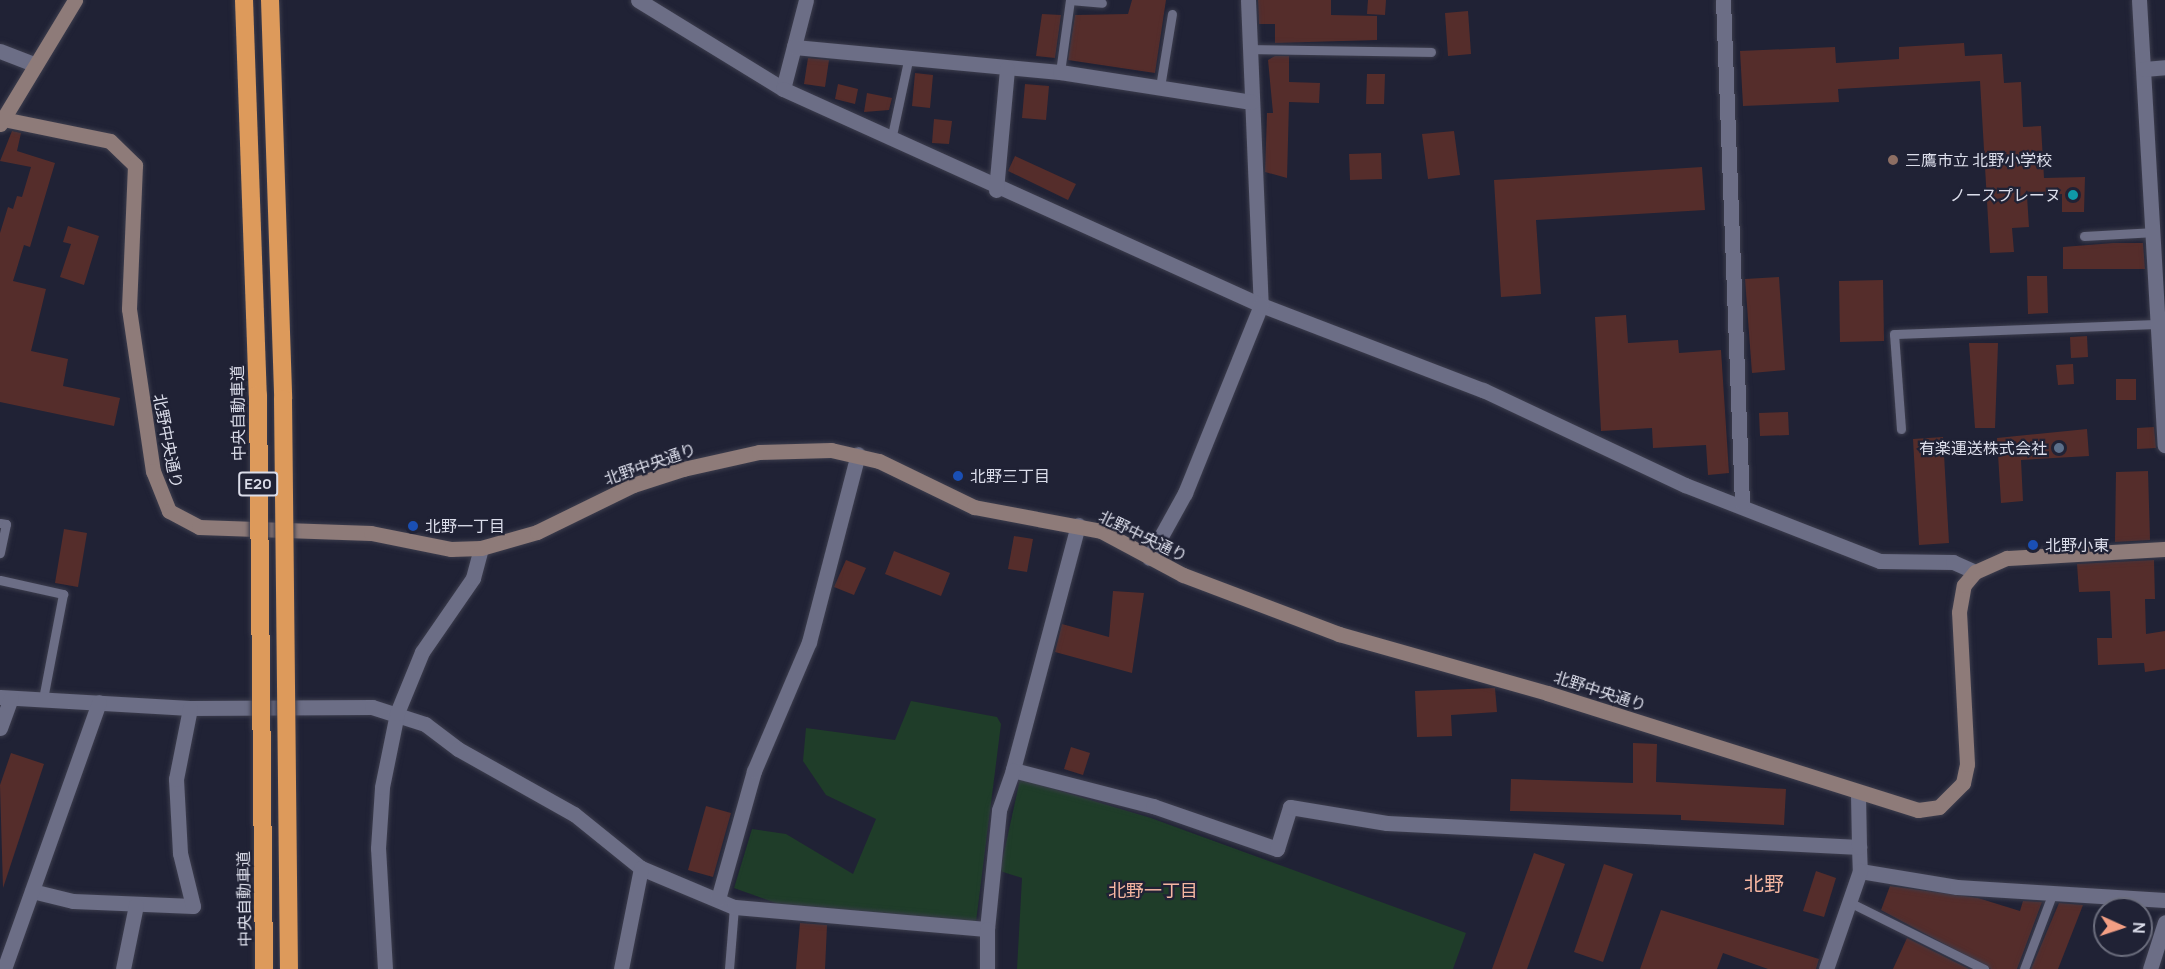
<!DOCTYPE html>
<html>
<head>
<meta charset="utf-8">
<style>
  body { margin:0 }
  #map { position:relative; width:2165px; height:969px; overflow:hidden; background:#202235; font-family:Manrope,"Noto Sans JP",sans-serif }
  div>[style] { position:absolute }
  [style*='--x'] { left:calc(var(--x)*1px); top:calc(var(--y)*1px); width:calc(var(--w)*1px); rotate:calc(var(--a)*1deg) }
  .green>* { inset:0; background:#1f3d29 }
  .building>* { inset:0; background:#552d2b }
  .roads { filter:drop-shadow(0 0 2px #3c3d4d) drop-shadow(0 0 2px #3c3d4d) }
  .lane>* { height:9px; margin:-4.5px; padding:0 4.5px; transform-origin:4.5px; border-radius:4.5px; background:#6c6e86 }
  .street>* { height:15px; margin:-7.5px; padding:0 7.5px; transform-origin:7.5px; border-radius:7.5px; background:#6c6e86 }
  .secondary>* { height:15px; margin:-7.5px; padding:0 7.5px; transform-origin:7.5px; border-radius:7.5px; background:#8e7b79 }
  .bridges { filter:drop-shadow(0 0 2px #3c3d4d) drop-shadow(0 0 2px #3c3d4d) }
  .highway-bridge>* { height:18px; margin:-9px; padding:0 9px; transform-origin:9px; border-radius:9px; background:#dd9a5b }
  .dots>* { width:16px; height:16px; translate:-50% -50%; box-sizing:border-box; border:3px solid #202235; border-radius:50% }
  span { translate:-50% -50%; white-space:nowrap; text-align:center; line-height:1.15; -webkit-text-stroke:4.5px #202235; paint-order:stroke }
  .shield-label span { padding:2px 4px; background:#202235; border:2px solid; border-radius:4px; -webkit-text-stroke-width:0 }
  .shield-label { font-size:15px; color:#dbddea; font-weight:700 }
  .poi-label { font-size:16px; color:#dbddea }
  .left { translate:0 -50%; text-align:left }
  .right { translate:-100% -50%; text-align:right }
  .street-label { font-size:16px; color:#dbddea }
  .neighbourhood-label { font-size:18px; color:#f5b6a1 }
  .quarter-label { font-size:20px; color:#f5b6a1 }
  .north { position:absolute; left:2093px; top:897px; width:60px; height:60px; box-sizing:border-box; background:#202235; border:2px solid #6b6d7d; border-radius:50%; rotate:93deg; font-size:16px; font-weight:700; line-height:24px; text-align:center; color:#dbddea }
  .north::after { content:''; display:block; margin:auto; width:21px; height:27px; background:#f39f84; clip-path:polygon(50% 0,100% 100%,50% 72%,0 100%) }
</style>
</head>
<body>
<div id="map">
  <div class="green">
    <i style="clip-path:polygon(911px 701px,997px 717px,1001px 724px,976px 922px,798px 911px,734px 888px,752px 829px,786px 834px,853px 874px,876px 819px,826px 795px,803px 761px,806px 728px,895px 740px)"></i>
    <i style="clip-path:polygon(1020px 779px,1151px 818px,1466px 933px,1453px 969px,1017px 969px,1022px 878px,1000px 871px)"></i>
  </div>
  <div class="building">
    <i style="clip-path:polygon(1132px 0,1166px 0,1155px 73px,1068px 60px,1075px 15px,1128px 14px)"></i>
    <i style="clip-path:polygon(1258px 0,1331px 0,1331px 15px,1377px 16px,1377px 40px,1275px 43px,1275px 24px,1259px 24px)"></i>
    <i style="clip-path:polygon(1368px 0,1386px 0,1385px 15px,1367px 14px)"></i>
    <i style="clip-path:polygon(1468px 11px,1471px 54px,1448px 56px,1445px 13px)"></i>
    <i style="clip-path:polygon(1042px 14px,1061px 15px,1055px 58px,1036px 56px)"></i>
    <i style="clip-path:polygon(1964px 43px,1965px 56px,2002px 54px,2004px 83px,2021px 82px,2023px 127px,2041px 126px,2044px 178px,2085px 177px,2084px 212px,2062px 212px,2062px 194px,2027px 196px,2029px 227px,2012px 228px,2014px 252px,1990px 253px,1980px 81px,1838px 89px,1839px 102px,1743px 106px,1740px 51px,1835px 47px,1836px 63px,1899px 59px,1899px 47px)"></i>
    <i style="clip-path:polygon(1275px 56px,1289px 56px,1289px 82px,1320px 83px,1319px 103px,1289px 102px,1287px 178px,1265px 172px,1267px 113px,1273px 113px,1268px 60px)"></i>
    <i style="clip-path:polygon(808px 58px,829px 60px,825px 87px,804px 84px)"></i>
    <i style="clip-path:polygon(915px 73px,933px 75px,930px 108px,912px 106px)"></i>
    <i style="clip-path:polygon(1367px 74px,1385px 74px,1384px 104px,1366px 104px)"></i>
    <i style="clip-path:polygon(838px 84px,858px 89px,855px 104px,835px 99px)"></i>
    <i style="clip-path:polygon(1025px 84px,1049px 86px,1046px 120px,1022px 118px)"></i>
    <i style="clip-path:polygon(867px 93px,892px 98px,889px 110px,864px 112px)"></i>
    <i style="clip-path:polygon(934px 119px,952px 121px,949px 144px,932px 143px)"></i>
    <i style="clip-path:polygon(12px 131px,21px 133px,17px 151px,55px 163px,30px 247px,24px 245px,13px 281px,46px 289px,31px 351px,68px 359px,63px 386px,120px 398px,114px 426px,0 402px,0 233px,8px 207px,13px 209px,17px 196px,22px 197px,31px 167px,0 161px)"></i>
    <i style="clip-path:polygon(1454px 131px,1460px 175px,1428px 179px,1422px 134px)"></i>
    <i style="clip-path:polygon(1381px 153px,1382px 179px,1350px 180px,1349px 154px)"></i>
    <i style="clip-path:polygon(1015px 156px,1076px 184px,1068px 200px,1008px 171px)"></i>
    <i style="clip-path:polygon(1702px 167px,1705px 210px,1536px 220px,1541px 294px,1501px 297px,1494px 180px)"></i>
    <i style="clip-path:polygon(68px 226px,99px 236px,84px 285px,60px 277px,71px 244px,63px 242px)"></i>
    <i style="clip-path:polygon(2113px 243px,2143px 243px,2145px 269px,2063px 269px,2063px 247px)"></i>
    <i style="clip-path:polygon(2027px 276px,2047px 276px,2048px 313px,2028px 314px)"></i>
    <i style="clip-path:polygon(1779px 277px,1785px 370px,1752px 373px,1745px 279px)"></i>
    <i style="clip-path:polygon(1883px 280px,1884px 341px,1840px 342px,1839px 281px)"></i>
    <i style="clip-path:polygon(1626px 315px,1628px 343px,1678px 340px,1679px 353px,1721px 350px,1729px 473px,1708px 475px,1706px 445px,1653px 448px,1652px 428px,1601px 431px,1595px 317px)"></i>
    <i style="clip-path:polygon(2087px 336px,2088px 357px,2071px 358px,2070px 337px)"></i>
    <i style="clip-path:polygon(1969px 343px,1998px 343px,1995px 428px,1975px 428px)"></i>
    <i style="clip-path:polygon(2073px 364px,2074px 384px,2058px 385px,2056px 365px)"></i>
    <i style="clip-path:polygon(2116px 379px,2136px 379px,2136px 400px,2116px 400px)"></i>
    <i style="clip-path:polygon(1788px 412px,1789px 435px,1760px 436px,1759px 413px)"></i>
    <i style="clip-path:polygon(2154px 427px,2156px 448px,2137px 449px,2137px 428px)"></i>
    <i style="clip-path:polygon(2087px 429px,2089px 456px,2021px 460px,2023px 501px,2001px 503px,1997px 438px)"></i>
    <i style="clip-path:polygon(1943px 437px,1949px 543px,1919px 545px,1913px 439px)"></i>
    <i style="clip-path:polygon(2148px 471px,2150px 540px,2115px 542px,2116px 472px)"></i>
    <i style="clip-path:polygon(64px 529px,87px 533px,78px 587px,55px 583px)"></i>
    <i style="clip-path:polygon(1014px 536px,1033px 539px,1027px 572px,1008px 569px)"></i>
    <i style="clip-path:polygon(894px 551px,950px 573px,941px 596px,885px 574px)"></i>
    <i style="clip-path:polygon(846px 560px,866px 568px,854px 595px,834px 587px)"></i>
    <i style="clip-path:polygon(2154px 560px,2155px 599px,2145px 599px,2146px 634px,2165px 631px,2165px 669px,2145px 672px,2144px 663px,2098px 665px,2097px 638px,2112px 638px,2110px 591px,2079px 592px,2077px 564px)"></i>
    <i style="clip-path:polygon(1113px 591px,1144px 593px,1132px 673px,1055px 652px,1062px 624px,1109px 637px)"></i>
    <i style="clip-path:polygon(1495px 688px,1497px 712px,1451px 715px,1452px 736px,1417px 737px,1415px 691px)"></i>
    <i style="clip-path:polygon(1633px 743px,1657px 744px,1656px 782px,1786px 789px,1784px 825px,1681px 820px,1681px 815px,1510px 811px,1511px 779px,1633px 783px)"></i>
    <i style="clip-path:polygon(1071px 747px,1090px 753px,1083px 775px,1064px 769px)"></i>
    <i style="clip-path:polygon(11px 753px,44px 764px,3px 888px,0 785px)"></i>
    <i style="clip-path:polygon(706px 806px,731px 813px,713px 877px,688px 870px)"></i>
    <i style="clip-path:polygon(1534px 853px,1565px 864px,1527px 969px,1492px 969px)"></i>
    <i style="clip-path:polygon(1604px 864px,1633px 874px,1603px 962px,1574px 952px)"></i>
    <i style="clip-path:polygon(1816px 871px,1836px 878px,1824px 917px,1803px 911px)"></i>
    <i style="clip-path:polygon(1890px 886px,1978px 898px,2020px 911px,2023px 901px,2042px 902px,2017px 969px,1991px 969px,1881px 910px)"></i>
    <i style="clip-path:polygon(2059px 903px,2083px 905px,2058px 969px,2031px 969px)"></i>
    <i style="clip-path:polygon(1661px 910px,1819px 959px,1816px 969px,1768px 969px,1723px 953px,1717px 969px,1640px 969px)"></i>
    <i style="clip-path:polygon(800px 923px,827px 925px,825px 969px,796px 969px)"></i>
    <i style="clip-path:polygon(1907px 938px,1969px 969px,1893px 969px)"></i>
  </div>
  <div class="roads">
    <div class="lane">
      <i style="--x:1250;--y:49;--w:181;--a:0.9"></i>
      <i style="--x:1060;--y:72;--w:73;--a:-82.1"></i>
      <i style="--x:1070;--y:0;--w:32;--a:5"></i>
      <i style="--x:1160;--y:87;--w:74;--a:-80.7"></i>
      <i style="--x:891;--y:140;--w:81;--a:-77.9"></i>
      <i style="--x:2084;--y:236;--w:71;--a:-3.2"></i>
      <i style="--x:1901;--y:429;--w:95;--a:-94.2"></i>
      <i style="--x:1894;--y:334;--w:264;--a:-2.2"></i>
      <i style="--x:0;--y:523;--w:6;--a:9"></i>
      <i style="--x:6;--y:524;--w:30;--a:102"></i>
      <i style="--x:0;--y:580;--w:65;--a:12.5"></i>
      <i style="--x:63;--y:594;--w:107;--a:100.8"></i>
      <i style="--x:1849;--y:902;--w:151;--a:26.4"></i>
      <i style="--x:729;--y:969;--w:62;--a:-85.4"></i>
      <i style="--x:2024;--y:969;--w:79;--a:-69.3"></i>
    </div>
    <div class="street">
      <i style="--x:638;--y:0;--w:170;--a:31.5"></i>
      <i style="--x:783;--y:89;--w:92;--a:-75.5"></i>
      <i style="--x:1248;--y:0;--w:305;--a:87.6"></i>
      <i style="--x:1261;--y:305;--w:238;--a:21"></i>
      <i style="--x:1483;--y:390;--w:223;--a:25.2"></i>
      <i style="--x:1685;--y:485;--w:209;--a:21.3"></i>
      <i style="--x:1880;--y:561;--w:73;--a:0.8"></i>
      <i style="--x:1953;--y:562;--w:24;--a:24"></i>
      <i style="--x:1723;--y:0;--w:504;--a:87.84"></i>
      <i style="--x:2139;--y:0;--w:446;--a:86.7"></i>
      <i style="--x:794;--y:47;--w:267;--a:5.4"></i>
      <i style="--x:1060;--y:72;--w:194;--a:8.9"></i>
      <i style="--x:0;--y:51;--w:34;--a:21"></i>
      <i style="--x:2144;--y:69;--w:21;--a:-5"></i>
      <i style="--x:783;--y:89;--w:525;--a:24.32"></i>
      <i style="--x:1261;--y:305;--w:203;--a:112"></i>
      <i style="--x:1185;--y:493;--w:74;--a:119"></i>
      <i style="--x:996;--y:190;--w:122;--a:-84.8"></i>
      <i style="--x:1078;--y:525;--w:253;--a:104.9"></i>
      <i style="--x:1013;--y:770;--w:145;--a:14.4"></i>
      <i style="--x:1153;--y:806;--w:131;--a:19.1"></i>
      <i style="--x:1277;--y:849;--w:44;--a:-72.8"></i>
      <i style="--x:1290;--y:807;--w:98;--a:9.4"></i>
      <i style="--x:1387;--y:823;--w:473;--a:2.9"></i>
      <i style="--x:1859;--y:847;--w:24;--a:88"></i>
      <i style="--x:1860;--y:871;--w:98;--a:9.4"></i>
      <i style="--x:1957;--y:887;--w:208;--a:3.6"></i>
      <i style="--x:0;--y:697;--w:190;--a:3.3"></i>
      <i style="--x:190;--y:708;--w:182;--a:-0.3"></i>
      <i style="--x:372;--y:707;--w:56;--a:17.8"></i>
      <i style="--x:425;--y:724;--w:41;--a:37.1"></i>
      <i style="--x:458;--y:749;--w:133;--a:29.3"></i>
      <i style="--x:574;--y:814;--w:86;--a:38.9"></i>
      <i style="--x:641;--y:868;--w:101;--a:22.8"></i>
      <i style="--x:734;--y:907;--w:254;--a:5"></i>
      <i style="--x:987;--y:929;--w:120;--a:-84.2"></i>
      <i style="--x:999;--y:810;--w:42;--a:-70.7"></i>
      <i style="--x:0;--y:728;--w:32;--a:-70"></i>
      <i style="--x:1858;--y:794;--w:53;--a:88.9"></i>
      <i style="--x:32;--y:891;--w:42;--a:13.7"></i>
      <i style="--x:73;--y:901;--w:120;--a:2.4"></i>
      <i style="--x:193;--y:906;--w:55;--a:-103.8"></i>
      <i style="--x:180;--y:853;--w:74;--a:-93.1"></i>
      <i style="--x:176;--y:779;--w:72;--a:-78.8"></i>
      <i style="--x:718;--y:899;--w:133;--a:-74.3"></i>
      <i style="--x:754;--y:771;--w:140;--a:-66.9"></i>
      <i style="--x:809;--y:642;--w:194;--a:-75.4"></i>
      <i style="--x:4;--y:969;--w:283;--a:-70.4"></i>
      <i style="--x:123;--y:969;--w:65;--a:-78.5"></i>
      <i style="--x:385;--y:969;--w:121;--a:-93.3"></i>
      <i style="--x:378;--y:848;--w:61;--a:-86.2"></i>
      <i style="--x:382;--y:787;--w:76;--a:-78.5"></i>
      <i style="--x:397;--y:713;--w:66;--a:-67.7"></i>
      <i style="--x:422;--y:652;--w:90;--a:-55.4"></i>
      <i style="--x:473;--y:578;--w:31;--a:-75"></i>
      <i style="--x:621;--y:969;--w:103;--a:-78.8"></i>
      <i style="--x:987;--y:969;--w:40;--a:-90"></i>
      <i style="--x:1826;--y:969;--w:104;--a:-70.9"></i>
      <i style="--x:2150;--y:969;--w:49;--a:-72.3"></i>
    </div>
    <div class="secondary">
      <i style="--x:3;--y:119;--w:109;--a:11.6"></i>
      <i style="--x:110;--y:141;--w:35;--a:44"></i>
      <i style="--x:135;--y:165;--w:144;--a:92.4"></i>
      <i style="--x:129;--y:309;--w:164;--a:81.6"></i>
      <i style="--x:153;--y:471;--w:43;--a:68.2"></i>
      <i style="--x:169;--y:511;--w:34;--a:28"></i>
      <i style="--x:199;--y:527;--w:172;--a:2"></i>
      <i style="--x:371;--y:533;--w:82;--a:11.3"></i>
      <i style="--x:451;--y:549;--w:30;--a:-2"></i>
      <i style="--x:481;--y:548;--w:58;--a:-15.9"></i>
      <i style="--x:537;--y:532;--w:107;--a:-26.1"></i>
      <i style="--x:633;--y:485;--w:52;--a:-17.7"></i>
      <i style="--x:683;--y:469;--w:78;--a:-12.6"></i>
      <i style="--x:759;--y:452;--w:72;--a:-1.6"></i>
      <i style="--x:831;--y:450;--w:49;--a:12.9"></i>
      <i style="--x:879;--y:461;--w:106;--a:25.8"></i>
      <i style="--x:974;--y:507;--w:129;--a:10.7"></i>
      <i style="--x:1101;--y:531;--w:93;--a:28.2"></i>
      <i style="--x:1183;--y:575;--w:167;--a:20.7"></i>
      <i style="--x:1339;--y:634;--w:216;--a:15.8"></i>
      <i style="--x:1547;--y:693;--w:389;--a:17.5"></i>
      <i style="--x:1918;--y:810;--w:21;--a:-8"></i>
      <i style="--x:1939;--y:807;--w:34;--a:-45"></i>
      <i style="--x:1963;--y:783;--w:19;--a:-78"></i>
      <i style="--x:1967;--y:764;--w:152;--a:-93"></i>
      <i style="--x:1959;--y:612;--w:27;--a:-80"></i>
      <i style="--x:1964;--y:585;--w:17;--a:-50"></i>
      <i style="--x:1975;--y:572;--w:35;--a:-24"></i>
      <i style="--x:2007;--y:558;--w:158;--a:-3.3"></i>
      <i style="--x:0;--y:124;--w:145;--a:-58.8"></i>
    </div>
  </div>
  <div class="bridges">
    <div class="highway-bridge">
      <i style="--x:244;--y:0;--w:395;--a:88"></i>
      <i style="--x:258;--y:395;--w:574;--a:89.4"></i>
      <i style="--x:270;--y:0;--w:399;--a:88.1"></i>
      <i style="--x:283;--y:399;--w:570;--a:89.4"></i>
    </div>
  </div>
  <div class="dots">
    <i style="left:1893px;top:160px;background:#8d6e63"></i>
    <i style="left:2073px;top:195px;background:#0f9aa8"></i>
    <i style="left:2059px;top:448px;background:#5c6f8a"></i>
    <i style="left:958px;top:476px;background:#1a4fb4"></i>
    <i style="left:413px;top:526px;background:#1a4fb4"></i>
    <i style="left:2033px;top:545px;background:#1a4fb4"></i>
  </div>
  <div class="shield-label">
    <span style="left:258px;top:484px">E20</span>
  </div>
  <div class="poi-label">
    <span class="left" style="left:1905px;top:160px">三鷹市立 北野小学校</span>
    <span class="right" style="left:2061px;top:195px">ノースプレーヌ</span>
    <span class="right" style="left:2047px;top:448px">有楽運送株式会社</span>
    <span class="left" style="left:970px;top:476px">北野三丁目</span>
    <span class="left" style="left:425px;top:526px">北野一丁目</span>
    <span class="left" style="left:2045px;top:545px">北野小東</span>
  </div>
  <div class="street-label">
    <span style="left:238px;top:413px;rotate:-91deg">中央自動車道</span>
    <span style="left:168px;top:441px;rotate:79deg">北野中央通り</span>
    <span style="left:650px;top:464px;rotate:-19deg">北野中央通り</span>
    <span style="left:1143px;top:536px;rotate:26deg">北野中央通り</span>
    <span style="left:1600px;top:691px;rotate:18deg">北野中央通り</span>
    <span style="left:244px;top:899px;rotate:-91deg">中央自動車道</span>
  </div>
  <div class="neighbourhood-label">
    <span style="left:1153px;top:890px">北野一丁目</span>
  </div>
  <div class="quarter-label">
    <span style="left:1764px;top:883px">北野</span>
  </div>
  <div class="north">N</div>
</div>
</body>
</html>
